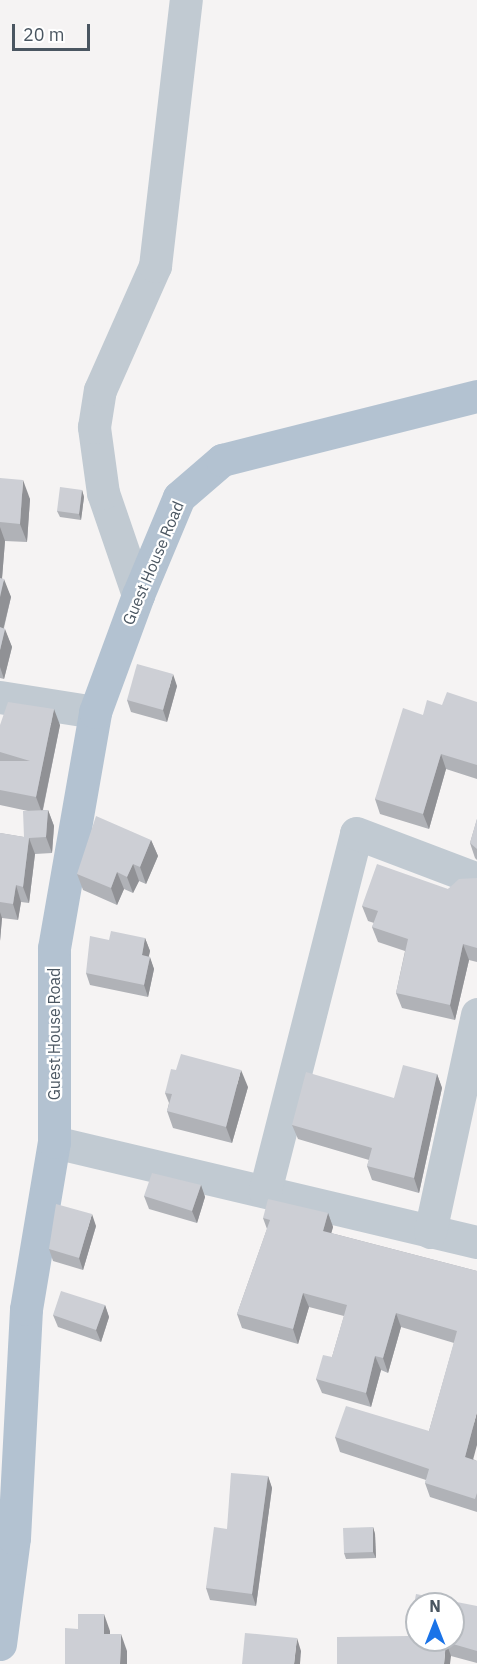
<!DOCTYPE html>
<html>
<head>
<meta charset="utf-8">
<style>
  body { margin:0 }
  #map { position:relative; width:477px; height:1664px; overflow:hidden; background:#f5f3f3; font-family:"IBM Plex Sans",sans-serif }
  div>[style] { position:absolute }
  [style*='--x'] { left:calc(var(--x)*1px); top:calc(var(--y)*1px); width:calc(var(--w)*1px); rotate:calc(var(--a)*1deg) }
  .minor>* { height:33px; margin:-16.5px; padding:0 16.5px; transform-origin:16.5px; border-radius:16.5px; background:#c1cad2 }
  .major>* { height:33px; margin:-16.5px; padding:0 16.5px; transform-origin:16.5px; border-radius:16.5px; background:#b3c2d1 }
  .wall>* { inset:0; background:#b0b2b7 }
  .shaded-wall>* { inset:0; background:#909195 }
  .building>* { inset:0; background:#cdcfd5 }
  span { translate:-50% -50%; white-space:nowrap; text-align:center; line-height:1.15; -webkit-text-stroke:4.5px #fff; paint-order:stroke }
  .street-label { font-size:16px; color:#4a5661 }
  .north { position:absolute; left:405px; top:1592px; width:60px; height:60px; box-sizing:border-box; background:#fff; border:2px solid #b7bbc0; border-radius:50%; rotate:0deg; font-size:16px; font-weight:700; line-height:24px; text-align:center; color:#4a5661 }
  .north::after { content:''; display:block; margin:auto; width:21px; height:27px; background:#1a73e8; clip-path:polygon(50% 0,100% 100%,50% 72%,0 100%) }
  .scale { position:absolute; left:12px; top:24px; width:78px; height:27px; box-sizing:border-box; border:3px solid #4a5661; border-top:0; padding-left:8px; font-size:18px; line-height:21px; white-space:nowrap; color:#4a5661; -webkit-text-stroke:4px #fff; paint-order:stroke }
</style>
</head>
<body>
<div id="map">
  <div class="minor">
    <i style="--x:138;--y:595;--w:108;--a:-108.9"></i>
    <i style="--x:103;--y:493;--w:67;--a:-97.8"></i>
    <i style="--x:94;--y:427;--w:37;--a:-81"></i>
    <i style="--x:100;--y:390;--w:136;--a:-66.1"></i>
    <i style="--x:155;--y:266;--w:268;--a:-83.4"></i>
    <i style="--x:0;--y:697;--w:96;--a:9"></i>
    <i style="--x:54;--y:1142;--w:435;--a:13.3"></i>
    <i style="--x:265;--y:1191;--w:369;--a:-75.7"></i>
    <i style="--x:356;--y:833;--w:129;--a:20.8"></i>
    <i style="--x:430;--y:1232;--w:223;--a:-77.8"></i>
  </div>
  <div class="major">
    <i style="--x:0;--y:1644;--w:107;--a:-82.5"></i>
    <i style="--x:14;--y:1538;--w:229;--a:-87"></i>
    <i style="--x:26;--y:1309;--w:169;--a:-80.5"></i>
    <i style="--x:54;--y:1142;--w:194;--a:-90"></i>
    <i style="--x:54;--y:948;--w:240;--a:-80.1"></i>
    <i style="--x:95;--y:712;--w:125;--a:-69.8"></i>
    <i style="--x:138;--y:595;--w:106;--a:-67.3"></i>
    <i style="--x:179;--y:497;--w:57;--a:-40.7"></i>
    <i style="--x:222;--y:460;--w:263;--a:-14.1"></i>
  </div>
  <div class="wall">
    <i style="clip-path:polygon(0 478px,30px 499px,27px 542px,5px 541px,2px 578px,11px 597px,4px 628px,12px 647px,4px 679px,0 678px)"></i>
    <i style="clip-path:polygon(82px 490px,84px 497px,81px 520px,60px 517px,57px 511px)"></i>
    <i style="clip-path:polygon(177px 686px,167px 722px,131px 712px,127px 700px)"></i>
    <i style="clip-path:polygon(477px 702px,477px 779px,446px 769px,429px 829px,380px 814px,375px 799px,423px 715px,442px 705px)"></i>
    <i style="clip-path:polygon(0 725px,60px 725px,43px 810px,48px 810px,54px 826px,52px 853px,35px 854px,29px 903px,21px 902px,18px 920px,2px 918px,0 941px,0 833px,24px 837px,28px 811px,0 805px)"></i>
    <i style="clip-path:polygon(477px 819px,477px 860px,475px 858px,470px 843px)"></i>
    <i style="clip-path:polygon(151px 840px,158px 856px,146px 884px,139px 881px,133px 893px,124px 889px,117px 905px,83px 890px,77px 874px)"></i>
    <i style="clip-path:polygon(477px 878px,477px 962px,469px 960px,455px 1020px,402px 1008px,396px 993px,405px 951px,378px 942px,372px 927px,374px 923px,368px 921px,362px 906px,448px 889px)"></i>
    <i style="clip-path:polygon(145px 938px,150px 951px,149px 956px,154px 969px,148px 997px,90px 985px,86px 973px,109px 940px)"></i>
    <i style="clip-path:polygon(176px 1070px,248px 1087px,232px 1143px,173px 1128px,167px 1111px,169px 1103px,165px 1093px)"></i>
    <i style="clip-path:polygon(437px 1074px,442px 1088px,419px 1193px,372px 1180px,367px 1166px,369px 1160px,298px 1139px,292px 1125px,394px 1098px)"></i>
    <i style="clip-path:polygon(201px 1185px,205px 1197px,197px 1223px,149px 1209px,144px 1196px)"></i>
    <i style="clip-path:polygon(328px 1213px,333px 1227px,331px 1233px,477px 1271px,473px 1459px,477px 1461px,477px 1512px,430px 1497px,425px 1483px,426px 1480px,340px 1452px,335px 1437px,429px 1431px,454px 1343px,401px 1327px,388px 1373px,381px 1370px,371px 1407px,322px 1393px,316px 1379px,332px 1357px,344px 1316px,309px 1307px,298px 1344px,242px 1328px,237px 1314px,267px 1229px,263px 1218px)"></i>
    <i style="clip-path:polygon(96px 1226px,83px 1270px,53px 1261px,49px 1249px)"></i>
    <i style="clip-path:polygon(105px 1305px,109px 1317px,101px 1342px,58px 1327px,53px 1315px)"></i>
    <i style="clip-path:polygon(268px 1476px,272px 1488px,256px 1606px,210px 1600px,206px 1588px,227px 1529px)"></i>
    <i style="clip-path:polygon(373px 1527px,375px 1534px,376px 1558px,346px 1559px,344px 1553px)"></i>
    <i style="clip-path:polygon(477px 1606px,477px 1663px,451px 1656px,408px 1636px)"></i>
  </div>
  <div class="shaded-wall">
    <i style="clip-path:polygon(23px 480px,30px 499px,27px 542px,20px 524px)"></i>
    <i style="clip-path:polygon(82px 490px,84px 497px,81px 520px,79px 514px)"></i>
    <i style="clip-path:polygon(0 527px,5px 541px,1px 591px,4px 579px,11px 597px,0 642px)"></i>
    <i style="clip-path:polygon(5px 629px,12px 647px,4px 679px,0 667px,0 650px)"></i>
    <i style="clip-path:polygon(173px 674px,177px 686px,167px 722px,163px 710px)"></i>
    <i style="clip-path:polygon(54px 709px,60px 725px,42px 813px,36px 797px)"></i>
    <i style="clip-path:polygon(441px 754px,446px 769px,429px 829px,423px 814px)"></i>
    <i style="clip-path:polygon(48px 810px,54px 826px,52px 853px,46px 837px)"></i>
    <i style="clip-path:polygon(29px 838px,35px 854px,29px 903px,23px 887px)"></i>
    <i style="clip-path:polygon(151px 840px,158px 856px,146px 884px,140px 867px)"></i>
    <i style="clip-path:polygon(133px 864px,139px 881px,133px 893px,127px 877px)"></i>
    <i style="clip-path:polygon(117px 872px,124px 889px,117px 905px,111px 888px)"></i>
    <i style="clip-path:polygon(16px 885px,21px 902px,18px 920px,13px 904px)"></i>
    <i style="clip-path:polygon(0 912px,2px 918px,0 941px)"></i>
    <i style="clip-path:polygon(145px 938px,150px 951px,146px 967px,142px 955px)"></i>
    <i style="clip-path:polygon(463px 944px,469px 960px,455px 1020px,450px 1005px)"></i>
    <i style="clip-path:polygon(150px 957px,154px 969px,148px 997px,144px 985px)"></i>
    <i style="clip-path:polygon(241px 1070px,248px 1087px,232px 1143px,226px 1127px)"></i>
    <i style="clip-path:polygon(437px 1074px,442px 1088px,419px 1193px,414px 1178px)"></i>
    <i style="clip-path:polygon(201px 1185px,205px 1197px,197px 1223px,192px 1211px)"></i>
    <i style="clip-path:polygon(328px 1213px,333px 1227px,328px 1245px,323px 1231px)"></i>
    <i style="clip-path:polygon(92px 1214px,96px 1226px,83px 1270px,79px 1258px)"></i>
    <i style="clip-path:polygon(303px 1293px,309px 1307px,298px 1344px,293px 1329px)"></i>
    <i style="clip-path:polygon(105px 1305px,109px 1317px,101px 1342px,96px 1330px)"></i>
    <i style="clip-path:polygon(396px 1313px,401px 1327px,388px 1373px,383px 1358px)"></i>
    <i style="clip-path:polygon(375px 1356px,381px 1370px,371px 1407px,366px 1393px)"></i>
    <i style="clip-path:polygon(477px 1412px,477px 1445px,470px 1471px,465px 1457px)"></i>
    <i style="clip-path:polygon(268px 1476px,272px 1488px,256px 1606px,252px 1594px)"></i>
    <i style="clip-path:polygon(373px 1527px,375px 1534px,376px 1558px,373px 1552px)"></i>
    <i style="clip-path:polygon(104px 1614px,110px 1631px,110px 1651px,104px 1634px)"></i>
    <i style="clip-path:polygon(121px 1634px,127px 1651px,127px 1664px,120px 1664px)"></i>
    <i style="clip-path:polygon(297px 1638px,301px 1651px,300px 1664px,294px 1664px)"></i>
    <i style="clip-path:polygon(446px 1642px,451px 1656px,450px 1664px,444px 1664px)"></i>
  </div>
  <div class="building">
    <i style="clip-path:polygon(0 478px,23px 480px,20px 524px,0 522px)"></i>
    <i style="clip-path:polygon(60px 487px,82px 490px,79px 514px,57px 511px)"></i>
    <i style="clip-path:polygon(0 578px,4px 579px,0 597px)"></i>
    <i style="clip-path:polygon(0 627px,5px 629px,0 650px)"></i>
    <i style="clip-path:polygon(137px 664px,173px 674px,163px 710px,127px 700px)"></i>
    <i style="clip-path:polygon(447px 692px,477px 702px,477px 765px,441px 754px,423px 814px,375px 799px,403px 708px,423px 715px,427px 700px,442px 705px)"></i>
    <i style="clip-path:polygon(8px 702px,54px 709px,36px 797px,0 790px,0 761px,30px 761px,0 752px,0 725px)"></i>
    <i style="clip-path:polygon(48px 810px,46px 837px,29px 838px,23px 887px,16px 885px,13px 904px,0 902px,0 833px,24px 837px,23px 811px)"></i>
    <i style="clip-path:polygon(96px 816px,151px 840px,140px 867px,133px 864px,127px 877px,117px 872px,111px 888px,77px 874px)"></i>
    <i style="clip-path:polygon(477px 819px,477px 849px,470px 843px)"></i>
    <i style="clip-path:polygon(377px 864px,448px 889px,459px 879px,477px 878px,477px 948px,463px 944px,450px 1005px,396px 993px,408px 939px,372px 927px,378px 911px,362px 906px)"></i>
    <i style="clip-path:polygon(111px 931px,145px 938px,142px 955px,150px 957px,144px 985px,86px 973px,90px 936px,109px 940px)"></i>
    <i style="clip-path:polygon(181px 1054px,241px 1070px,226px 1127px,167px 1111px,172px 1094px,165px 1093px,171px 1069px,176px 1070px)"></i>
    <i style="clip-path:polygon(403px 1065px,437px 1074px,414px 1178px,367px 1166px,372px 1148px,292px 1125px,306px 1072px,394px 1098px)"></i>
    <i style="clip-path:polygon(152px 1173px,201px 1185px,192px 1211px,144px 1196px)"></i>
    <i style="clip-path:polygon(268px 1199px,328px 1213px,323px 1231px,477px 1271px,477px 1412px,465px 1457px,477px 1461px,477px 1493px,475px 1499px,425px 1483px,429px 1469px,335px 1437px,346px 1406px,429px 1431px,457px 1331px,396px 1313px,383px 1358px,375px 1356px,366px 1393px,316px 1379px,323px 1355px,332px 1357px,347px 1305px,303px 1293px,293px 1329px,237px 1314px,270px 1220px,263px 1218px)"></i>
    <i style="clip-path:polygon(56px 1204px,92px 1214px,79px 1258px,49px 1249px)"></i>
    <i style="clip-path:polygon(61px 1291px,105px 1305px,96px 1330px,53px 1315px)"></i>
    <i style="clip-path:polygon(231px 1473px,268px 1476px,252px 1594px,206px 1588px,214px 1527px,227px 1529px)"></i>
    <i style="clip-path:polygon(373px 1527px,373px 1552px,344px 1553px,343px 1528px)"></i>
    <i style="clip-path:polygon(evenodd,416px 1594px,477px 1606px,477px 1651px,446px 1642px,444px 1664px,337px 1664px,337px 1637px,408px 1636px,416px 1594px,417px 1604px,453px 1604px,453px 1640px,417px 1640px,417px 1604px)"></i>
    <i style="clip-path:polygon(78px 1614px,104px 1614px,104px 1634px,121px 1634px,120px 1664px,65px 1664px,65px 1628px,78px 1629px)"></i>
    <i style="clip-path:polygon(245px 1633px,297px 1638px,294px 1664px,242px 1664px)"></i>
  </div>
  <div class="street-label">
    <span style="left:153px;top:563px;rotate:-67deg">Guest House Road</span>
    <span style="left:54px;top:1034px;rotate:-90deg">Guest House Road</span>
  </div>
  <div class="north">N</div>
  <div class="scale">20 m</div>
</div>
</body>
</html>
